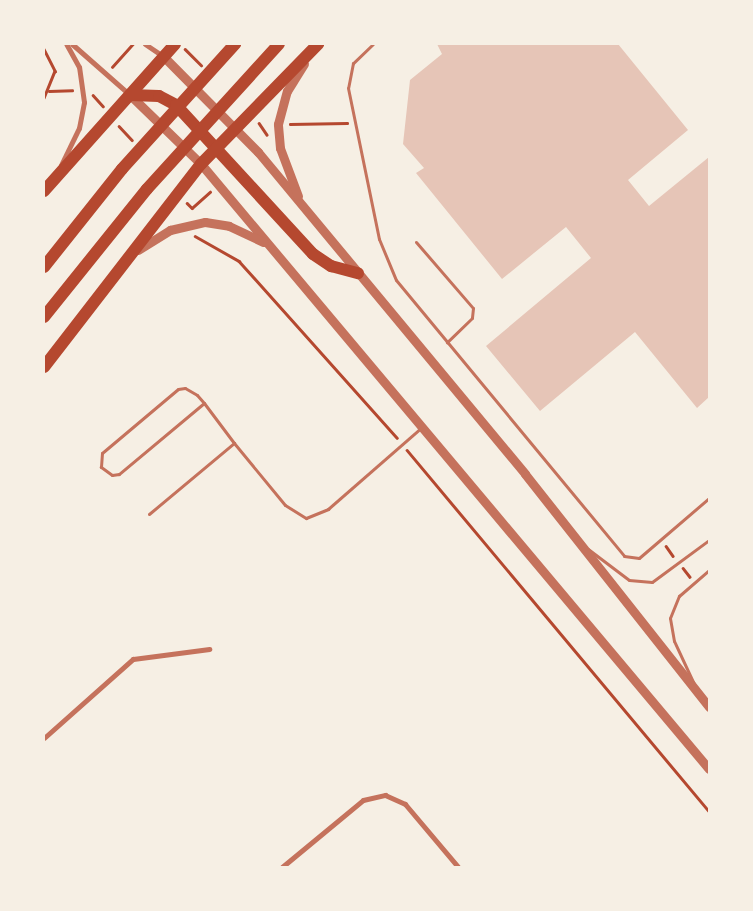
<!DOCTYPE html>
<html>
<head>
<meta charset="utf-8">
<style>
  body { margin:0 }
  #map { position:relative; width:753px; height:911px; overflow:hidden; background:#f6efe4; font-family:"Noto Serif",serif }
  div>[style] { position:absolute }
  [style*='--x'] { left:calc(var(--x)*1px); top:calc(var(--y)*1px); width:calc(var(--w)*1px); rotate:calc(var(--a)*1deg) }
  .building>* { inset:0; background:#e6c5b7 }
  .path>* { height:2.5px; margin:-1.25px; padding:0 1.25px; transform-origin:1.25px; border-radius:1.25px; background:#b5482f }
  .service>* { height:3px; margin:-1.5px; padding:0 1.5px; transform-origin:1.5px; border-radius:1.5px; background:#c5725c }
  .minor>* { height:5px; margin:-2.5px; padding:0 2.5px; transform-origin:2.5px; border-radius:2.5px; background:#c5725c }
  .tertiary>* { height:9px; margin:-4.5px; padding:0 4.5px; transform-origin:4.5px; border-radius:4.5px; background:#c5725c }
  .motorway>* { height:12px; margin:-6px; padding:0 6px; transform-origin:6px; border-radius:6px; background:#b5482f }
  span { translate:-50% -50%; white-space:nowrap; text-align:center; line-height:1.15; -webkit-text-stroke:4px #f6efe4; paint-order:stroke }
  .frame { position:absolute; inset:0; border:45px solid #f6efe4; pointer-events:none }
</style>
</head>
<body>
<div id="map">
  <div class="building">
    <i style="clip-path:polygon(437px 44px,618px 44px,688px 130px,628px 180px,649px 206px,709px 157px,709px 397px,697px 408px,635px 332px,540px 411px,486px 346px,591px 258px,566px 227px,502px 279px,416px 173px,424px 168px,403px 144px,410px 80px,442px 54px)"></i>
  </div>
  <div class="path">
    <i style="--x:44;--y:49;--w:25;--a:63"></i>
    <i style="--x:55;--y:71;--w:29;--a:112"></i>
    <i style="--x:185;--y:49;--w:23;--a:45"></i>
    <i style="--x:112;--y:67;--w:31;--a:-48"></i>
    <i style="--x:49;--y:91;--w:23;--a:-2"></i>
    <i style="--x:93;--y:95;--w:15;--a:48"></i>
    <i style="--x:259;--y:123;--w:14;--a:56"></i>
    <i style="--x:290;--y:124;--w:57;--a:-1"></i>
    <i style="--x:119;--y:126;--w:19;--a:47"></i>
    <i style="--x:187;--y:203;--w:7;--a:45"></i>
    <i style="--x:192;--y:208;--w:24;--a:-42"></i>
    <i style="--x:195;--y:236;--w:51;--a:29.6"></i>
    <i style="--x:239;--y:261;--w:237;--a:48.2"></i>
    <i style="--x:407;--y:450;--w:471;--a:50.1"></i>
    <i style="--x:666;--y:546;--w:12;--a:55"></i>
    <i style="--x:683;--y:568;--w:11;--a:52"></i>
  </div>
  <div class="service">
    <i style="--x:373;--y:44;--w:28;--a:136"></i>
    <i style="--x:353;--y:63;--w:25;--a:101"></i>
    <i style="--x:348;--y:88;--w:154;--a:78.4"></i>
    <i style="--x:379;--y:239;--w:44;--a:67.5"></i>
    <i style="--x:396;--y:280;--w:358;--a:50.4"></i>
    <i style="--x:624;--y:556;--w:15;--a:8"></i>
    <i style="--x:639;--y:558;--w:92;--a:-40.6"></i>
    <i style="--x:416;--y:242;--w:87;--a:49.2"></i>
    <i style="--x:473;--y:308;--w:10;--a:96"></i>
    <i style="--x:472;--y:318;--w:35;--a:136"></i>
    <i style="--x:204;--y:403;--w:111;--a:140.1"></i>
    <i style="--x:119;--y:474;--w:7;--a:172"></i>
    <i style="--x:112;--y:475;--w:14;--a:-144"></i>
    <i style="--x:101;--y:467;--w:14;--a:-86"></i>
    <i style="--x:102;--y:453;--w:99;--a:-40.1"></i>
    <i style="--x:178;--y:389;--w:7;--a:-8"></i>
    <i style="--x:185;--y:388;--w:14;--a:30"></i>
    <i style="--x:197;--y:395;--w:11;--a:49"></i>
    <i style="--x:204;--y:403;--w:50;--a:53.1"></i>
    <i style="--x:234;--y:443;--w:80;--a:50.6"></i>
    <i style="--x:285;--y:505;--w:25;--a:32"></i>
    <i style="--x:306;--y:518;--w:24;--a:-22"></i>
    <i style="--x:328;--y:509;--w:123;--a:-41.1"></i>
    <i style="--x:149;--y:514;--w:111;--a:-39.9"></i>
    <i style="--x:588;--y:549;--w:51;--a:37.1"></i>
    <i style="--x:629;--y:580;--w:23;--a:5"></i>
    <i style="--x:652;--y:582;--w:71;--a:-36.4"></i>
    <i style="--x:694;--y:684;--w:47;--a:-114.9"></i>
    <i style="--x:674;--y:641;--w:23;--a:-100"></i>
    <i style="--x:670;--y:618;--w:24;--a:-68"></i>
    <i style="--x:679;--y:596;--w:40;--a:-41"></i>
  </div>
  <div class="minor">
    <i style="--x:72;--y:44;--w:77;--a:41.3"></i>
    <i style="--x:145;--y:44;--w:23;--a:34"></i>
    <i style="--x:61;--y:165;--w:41;--a:-64.1"></i>
    <i style="--x:79;--y:128;--w:26;--a:-79"></i>
    <i style="--x:84;--y:102;--w:35;--a:-98"></i>
    <i style="--x:79;--y:67;--w:26;--a:-119"></i>
    <i style="--x:44;--y:738;--w:119;--a:-41.6"></i>
    <i style="--x:133;--y:659;--w:77;--a:-7.5"></i>
    <i style="--x:282;--y:867;--w:105;--a:-39.6"></i>
    <i style="--x:363;--y:800;--w:23;--a:-13"></i>
    <i style="--x:385;--y:795;--w:22;--a:24"></i>
    <i style="--x:405;--y:804;--w:82;--a:49.9"></i>
  </div>
  <div class="tertiary">
    <i style="--x:164;--y:57;--w:134;--a:45.3"></i>
    <i style="--x:258;--y:152;--w:418;--a:50.3"></i>
    <i style="--x:525;--y:474;--w:297;--a:51.7"></i>
    <i style="--x:130;--y:95;--w:99;--a:44.2"></i>
    <i style="--x:201;--y:164;--w:790;--a:49.98"></i>
    <i style="--x:298;--y:196;--w:51;--a:-110.6"></i>
    <i style="--x:280;--y:148;--w:24;--a:-95"></i>
    <i style="--x:278;--y:124;--w:34;--a:-75"></i>
    <i style="--x:287;--y:91;--w:32;--a:-58"></i>
    <i style="--x:138;--y:250;--w:38;--a:-32"></i>
    <i style="--x:170;--y:230;--w:36;--a:-13"></i>
    <i style="--x:205;--y:222;--w:24;--a:9"></i>
    <i style="--x:229;--y:226;--w:38;--a:25"></i>
  </div>
  <div class="motorway">
    <i style="--x:130;--y:95;--w:29;--a:2"></i>
    <i style="--x:159;--y:96;--w:19;--a:28"></i>
    <i style="--x:176;--y:105;--w:202;--a:47.4"></i>
    <i style="--x:313;--y:254;--w:22;--a:34"></i>
    <i style="--x:331;--y:266;--w:28;--a:15"></i>
    <i style="--x:44;--y:191;--w:197;--a:-48.3"></i>
    <i style="--x:44;--y:267;--w:125;--a:-51.5"></i>
    <i style="--x:122;--y:169;--w:169;--a:-47.9"></i>
    <i style="--x:44;--y:317;--w:164;--a:-51.2"></i>
    <i style="--x:147;--y:189;--w:196;--a:-47.7"></i>
    <i style="--x:44;--y:367;--w:257;--a:-52.3"></i>
    <i style="--x:201;--y:164;--w:168;--a:-45.7"></i>
  </div>
  <div class="frame"></div>
</div>
</body>
</html>
